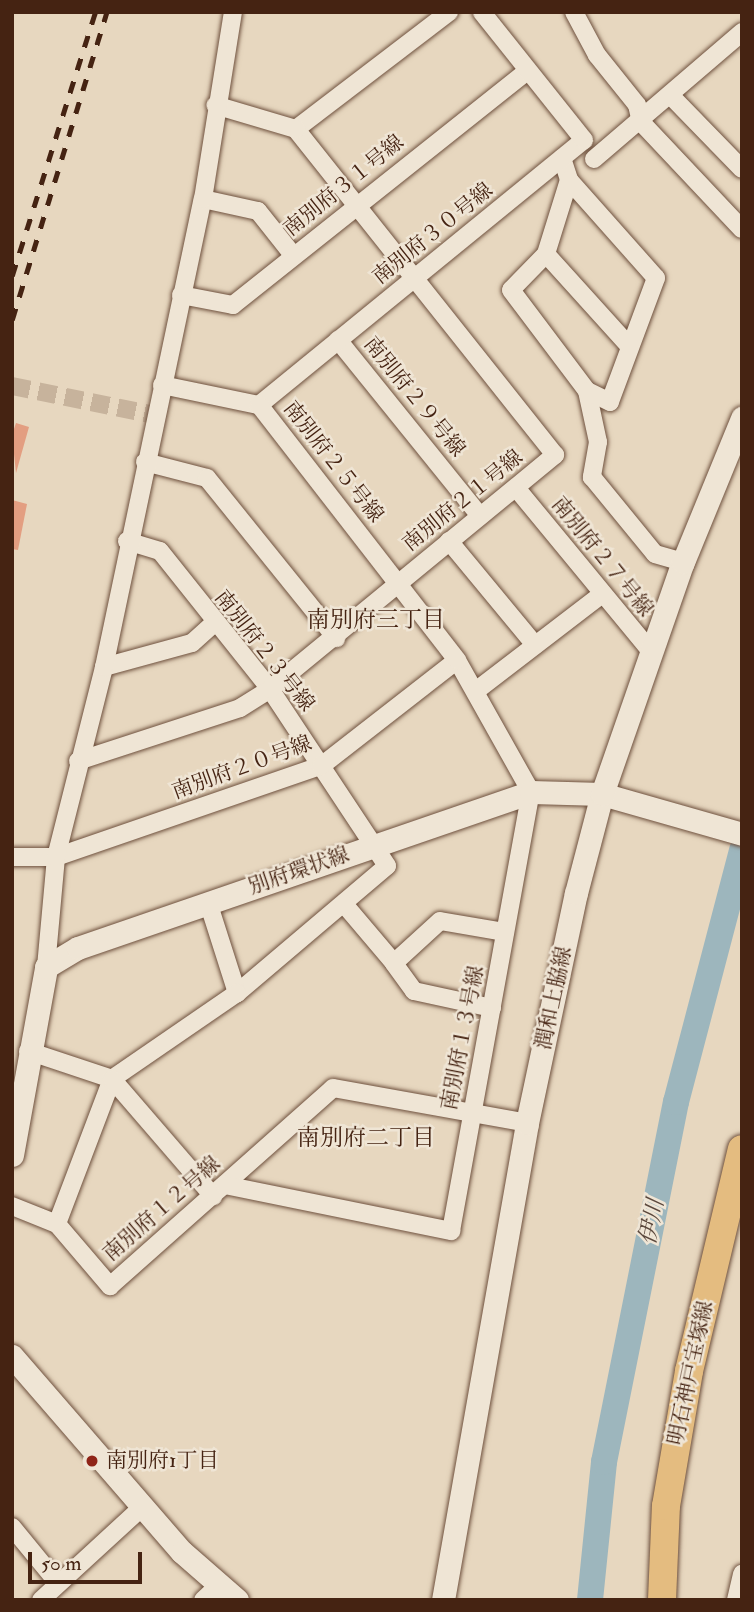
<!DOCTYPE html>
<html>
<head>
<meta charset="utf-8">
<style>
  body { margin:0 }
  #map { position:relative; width:754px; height:1612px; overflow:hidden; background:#e7d7bf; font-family:"IM FELL Double Pica","Noto Serif JP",serif }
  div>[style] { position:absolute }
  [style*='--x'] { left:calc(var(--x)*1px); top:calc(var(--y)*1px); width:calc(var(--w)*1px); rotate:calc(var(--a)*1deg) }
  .river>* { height:26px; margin:-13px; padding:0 13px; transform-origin:13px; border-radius:13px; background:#9db6bd }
  .building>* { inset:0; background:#e39e81 }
  .minor-tunnel>* { height:18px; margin-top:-9px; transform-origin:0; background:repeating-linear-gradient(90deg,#c7b39c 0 18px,transparent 0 27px) }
  .roads { filter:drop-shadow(0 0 2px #6e503d) drop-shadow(0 0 2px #6e503d) }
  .minor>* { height:18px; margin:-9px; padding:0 9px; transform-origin:9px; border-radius:9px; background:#efe5d5 }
  .tertiary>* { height:23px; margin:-11.5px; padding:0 11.5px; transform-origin:11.5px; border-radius:11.5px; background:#efe5d5 }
  .primary>* { height:28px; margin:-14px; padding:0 14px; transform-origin:14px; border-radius:14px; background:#e4bc80 }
  .rail>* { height:4.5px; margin-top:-2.25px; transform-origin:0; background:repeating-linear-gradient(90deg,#452312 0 12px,transparent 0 24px) }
  .dots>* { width:19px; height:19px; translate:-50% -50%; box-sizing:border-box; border:4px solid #efe5d5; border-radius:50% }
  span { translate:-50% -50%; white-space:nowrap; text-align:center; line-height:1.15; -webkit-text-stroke:5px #efe5d5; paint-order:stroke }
  .street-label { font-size:21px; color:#452312 }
  .poi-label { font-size:21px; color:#452312 }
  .left { translate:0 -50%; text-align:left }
  .neighbourhood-label { font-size:23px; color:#452312 }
  .water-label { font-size:23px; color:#5b483d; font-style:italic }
  .frame { position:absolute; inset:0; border:14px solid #452312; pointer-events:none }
  .scale { position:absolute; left:28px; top:1552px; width:114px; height:32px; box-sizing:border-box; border:4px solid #452312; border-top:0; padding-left:9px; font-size:21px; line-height:24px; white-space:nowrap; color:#452312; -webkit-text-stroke:5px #efe5d5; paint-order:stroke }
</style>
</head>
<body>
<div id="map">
  <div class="river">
    <i style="--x:590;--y:1600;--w:139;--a:-84.2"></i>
    <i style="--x:604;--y:1462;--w:367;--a:-78.7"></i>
    <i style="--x:676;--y:1102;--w:260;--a:-75.3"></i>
  </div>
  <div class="building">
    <i style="clip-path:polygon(16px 423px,29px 427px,16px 473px,12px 435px)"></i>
    <i style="clip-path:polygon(12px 500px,27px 504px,18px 550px,12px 549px)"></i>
  </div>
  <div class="minor-tunnel">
    <i style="--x:12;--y:386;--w:146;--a:11.5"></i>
  </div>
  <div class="roads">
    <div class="minor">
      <i style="--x:574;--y:12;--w:49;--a:61.9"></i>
      <i style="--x:597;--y:55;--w:64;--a:51.3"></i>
      <i style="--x:637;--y:105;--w:17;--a:77"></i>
      <i style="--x:641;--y:122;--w:147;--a:46.7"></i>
      <i style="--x:672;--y:97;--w:100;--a:45.8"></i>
      <i style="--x:296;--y:129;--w:193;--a:-37.4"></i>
      <i style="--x:562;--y:158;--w:23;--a:72"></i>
      <i style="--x:569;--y:180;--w:77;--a:107.3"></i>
      <i style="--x:546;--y:254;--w:50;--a:134.2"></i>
      <i style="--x:511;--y:290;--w:126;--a:53"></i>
      <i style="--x:587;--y:391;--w:52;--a:77.8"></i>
      <i style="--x:598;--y:442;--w:36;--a:100"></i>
      <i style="--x:592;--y:477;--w:99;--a:50.7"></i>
      <i style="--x:655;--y:554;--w:29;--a:16"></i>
      <i style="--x:594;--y:159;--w:195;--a:-40.6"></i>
      <i style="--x:569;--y:180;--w:131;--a:48.4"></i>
      <i style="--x:656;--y:278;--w:132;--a:110.4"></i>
      <i style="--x:610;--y:402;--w:25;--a:-154"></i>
      <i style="--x:203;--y:199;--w:56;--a:12.3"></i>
      <i style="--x:258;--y:211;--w:56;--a:51.5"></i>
      <i style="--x:546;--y:254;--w:125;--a:47.9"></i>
      <i style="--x:181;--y:295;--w:53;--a:10.9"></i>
      <i style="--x:233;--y:305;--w:376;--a:-38.5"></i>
      <i style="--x:338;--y:340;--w:226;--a:51.1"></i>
      <i style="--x:162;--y:385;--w:99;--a:11.7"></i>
      <i style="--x:259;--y:405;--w:419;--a:-39.2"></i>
      <i style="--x:584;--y:140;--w:164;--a:-128.6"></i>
      <i style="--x:145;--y:462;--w:64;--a:14.5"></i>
      <i style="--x:207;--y:478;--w:206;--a:51.1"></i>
      <i style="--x:517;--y:489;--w:212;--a:50.5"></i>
      <i style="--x:127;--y:541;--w:34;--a:17"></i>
      <i style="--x:160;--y:551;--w:176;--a:51.4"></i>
      <i style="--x:270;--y:689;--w:212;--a:56.5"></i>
      <i style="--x:387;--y:866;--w:197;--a:139.7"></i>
      <i style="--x:449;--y:541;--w:135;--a:50.4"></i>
      <i style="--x:104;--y:667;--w:91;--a:-15.3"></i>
      <i style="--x:192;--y:643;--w:28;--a:-42"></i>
      <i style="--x:477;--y:690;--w:158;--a:-37.5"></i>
      <i style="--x:78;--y:761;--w:170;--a:-18.1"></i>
      <i style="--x:240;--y:708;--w:36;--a:-32"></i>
      <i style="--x:270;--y:689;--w:369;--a:-39.4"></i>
      <i style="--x:555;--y:455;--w:416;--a:-128.5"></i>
      <i style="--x:296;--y:129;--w:84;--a:-163.5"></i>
      <i style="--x:12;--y:857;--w:44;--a:0"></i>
      <i style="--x:56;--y:857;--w:280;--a:-19"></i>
      <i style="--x:321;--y:766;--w:172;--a:-37.9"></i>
      <i style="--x:208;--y:902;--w:96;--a:72.3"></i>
      <i style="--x:237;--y:993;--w:152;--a:145.5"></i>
      <i style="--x:112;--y:1079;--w:155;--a:110.8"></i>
      <i style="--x:57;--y:1224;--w:82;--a:49.5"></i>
      <i style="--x:110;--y:1286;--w:298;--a:-41.6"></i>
      <i style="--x:333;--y:1088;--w:197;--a:10.2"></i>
      <i style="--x:344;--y:904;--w:77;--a:49.7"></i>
      <i style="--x:46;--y:967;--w:110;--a:-84.8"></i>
      <i style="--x:56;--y:857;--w:196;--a:-75.8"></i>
      <i style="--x:104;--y:667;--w:478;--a:-78.1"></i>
      <i style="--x:203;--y:199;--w:189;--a:-80.9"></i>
      <i style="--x:492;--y:1008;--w:80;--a:-167.7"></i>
      <i style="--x:414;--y:991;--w:34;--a:-126"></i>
      <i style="--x:394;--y:963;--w:62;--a:-42.4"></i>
      <i style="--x:440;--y:921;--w:66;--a:9.6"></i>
      <i style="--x:28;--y:1051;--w:89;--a:18.4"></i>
      <i style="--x:112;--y:1079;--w:155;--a:49.2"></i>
      <i style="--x:225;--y:1185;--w:231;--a:11.5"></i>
      <i style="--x:451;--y:1231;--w:446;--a:-79.7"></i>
      <i style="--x:531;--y:792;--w:151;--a:-119.3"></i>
      <i style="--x:457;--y:660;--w:323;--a:-127.8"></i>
      <i style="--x:12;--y:1206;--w:48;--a:21.8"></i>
      <i style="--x:12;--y:1527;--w:72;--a:50.6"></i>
      <i style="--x:41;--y:1600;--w:137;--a:-42.6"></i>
      <i style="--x:203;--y:1600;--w:21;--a:-43"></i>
      <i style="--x:736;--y:1600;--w:27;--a:-77"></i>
    </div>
    <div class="tertiary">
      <i style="--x:12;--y:1155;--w:191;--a:-79.7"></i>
      <i style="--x:46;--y:967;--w:37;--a:-31"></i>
      <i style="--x:78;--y:948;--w:479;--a:-19"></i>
      <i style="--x:531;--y:792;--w:71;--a:1.6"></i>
      <i style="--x:602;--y:794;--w:146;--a:15.9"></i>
      <i style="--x:12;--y:1356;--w:259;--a:49.1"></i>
      <i style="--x:182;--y:1552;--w:73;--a:41.1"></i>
      <i style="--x:443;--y:1600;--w:484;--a:-80"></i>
      <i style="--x:527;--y:1123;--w:235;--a:-78"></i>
      <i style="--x:576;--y:893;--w:102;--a:-75.3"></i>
      <i style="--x:602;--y:794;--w:246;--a:-70.8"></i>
      <i style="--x:683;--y:562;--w:156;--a:-67.7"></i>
    </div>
    <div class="primary">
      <i style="--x:662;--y:1600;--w:94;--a:-87.6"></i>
      <i style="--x:666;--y:1506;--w:137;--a:-80.3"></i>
      <i style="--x:689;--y:1371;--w:228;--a:-76.6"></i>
    </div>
  </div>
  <div class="rail">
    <i style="--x:12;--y:276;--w:277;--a:-72.5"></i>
    <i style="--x:12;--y:320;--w:322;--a:-72.9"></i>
  </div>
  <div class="dots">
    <i style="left:92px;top:1461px;background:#8f2418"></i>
  </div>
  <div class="street-label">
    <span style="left:344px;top:186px;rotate:-39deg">南別府３１号線</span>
    <span style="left:433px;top:234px;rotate:-39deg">南別府３０号線</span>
    <span style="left:414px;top:397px;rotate:51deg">南別府２９号線</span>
    <span style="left:333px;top:462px;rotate:52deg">南別府２５号線</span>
    <span style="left:463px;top:501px;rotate:-39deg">南別府２１号線</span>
    <span style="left:602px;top:557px;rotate:51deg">南別府２７号線</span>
    <span style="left:264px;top:651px;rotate:52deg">南別府２３号線</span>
    <span style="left:242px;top:768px;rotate:-20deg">南別府２０号線</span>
    <span style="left:299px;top:871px;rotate:-19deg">別府環状線</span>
    <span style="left:554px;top:998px;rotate:-78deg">潤和上脇線</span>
    <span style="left:463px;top:1038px;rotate:-79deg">南別府１３号線</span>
    <span style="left:162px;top:1209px;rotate:-41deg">南別府１２号線</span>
    <span style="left:691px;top:1373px;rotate:-78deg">明石神戸宝塚線</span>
  </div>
  <div class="poi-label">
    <span class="left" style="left:106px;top:1461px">南別府1丁目</span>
  </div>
  <div class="neighbourhood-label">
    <span style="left:376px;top:620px">南別府三丁目</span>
    <span style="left:366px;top:1138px">南別府二丁目</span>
  </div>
  <div class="water-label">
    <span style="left:652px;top:1222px;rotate:-79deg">伊川</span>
  </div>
  <div class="frame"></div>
  <div class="scale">50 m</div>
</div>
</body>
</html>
